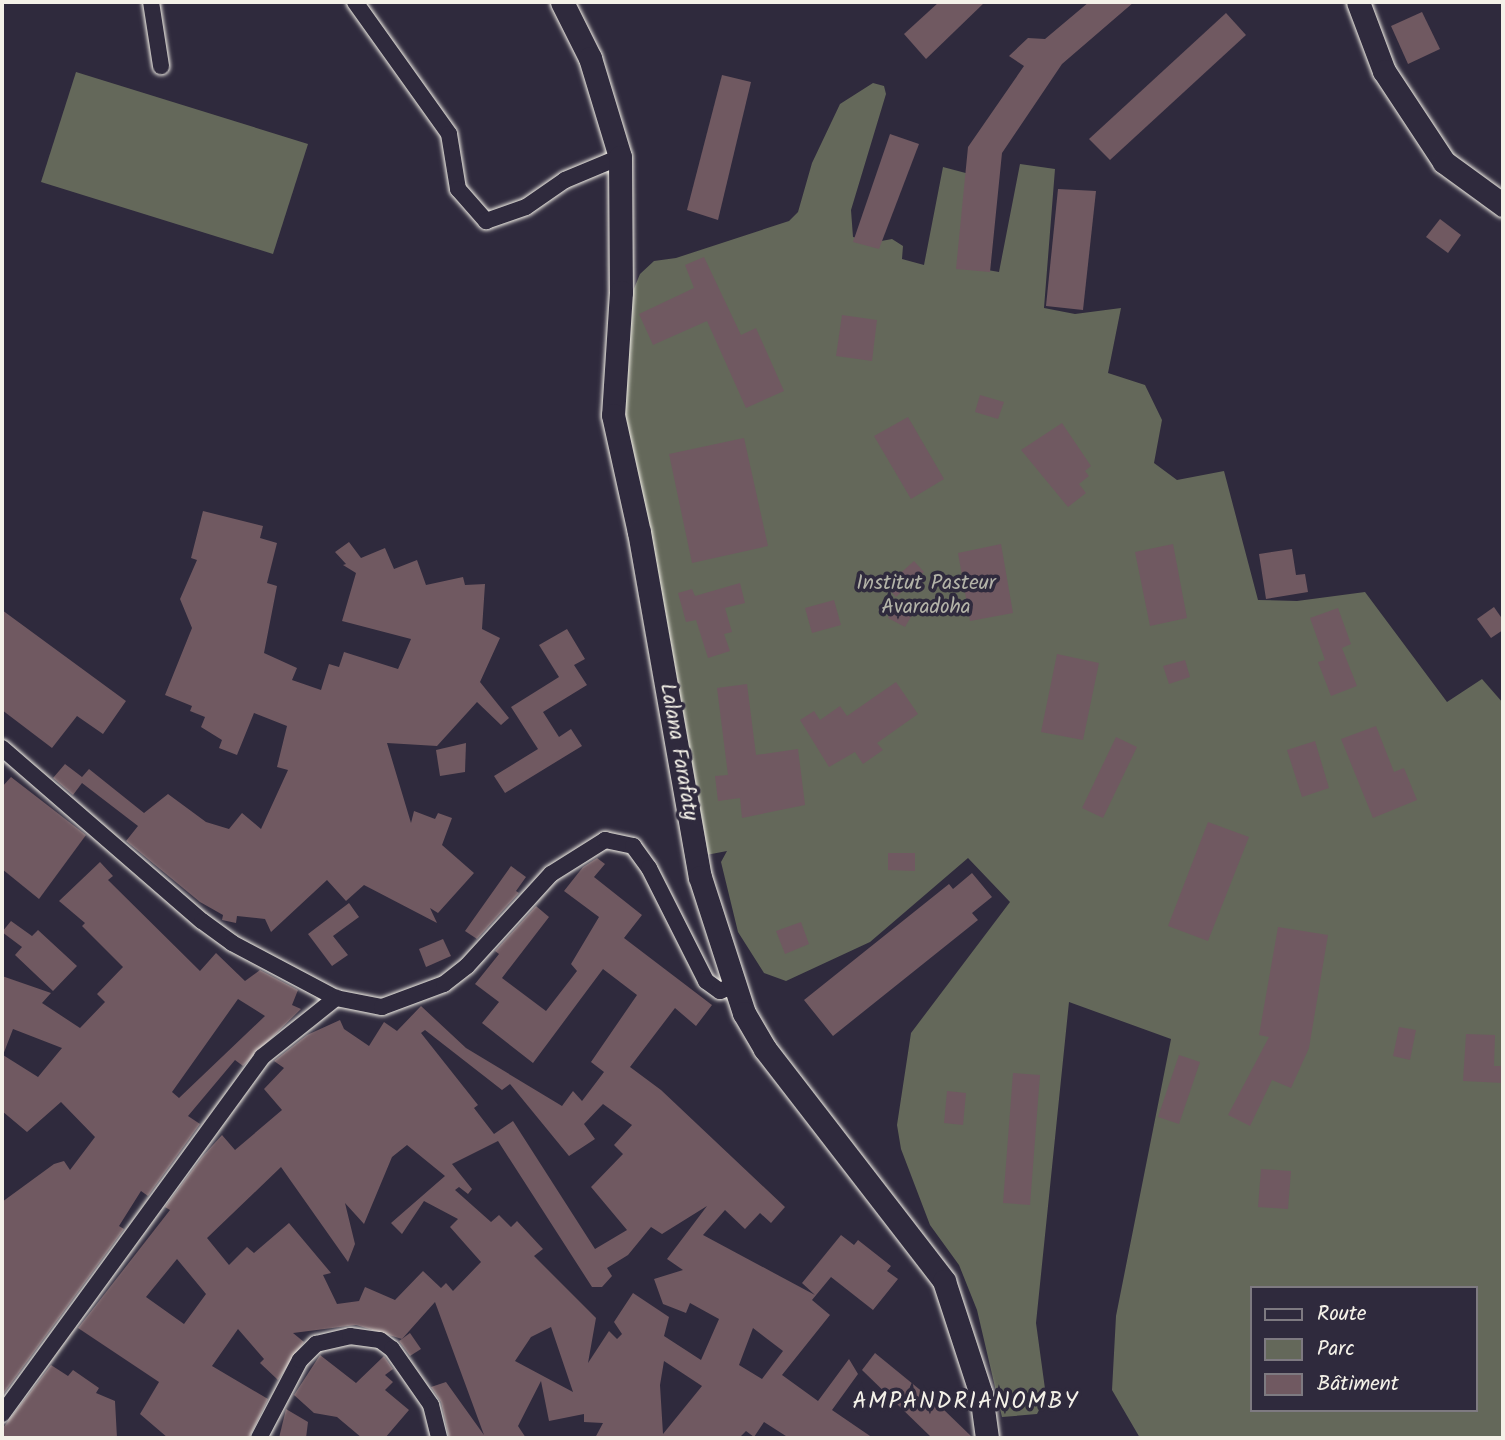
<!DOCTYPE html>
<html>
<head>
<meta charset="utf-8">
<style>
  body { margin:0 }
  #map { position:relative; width:1505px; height:1440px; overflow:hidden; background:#2f2a3d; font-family:Kalam,sans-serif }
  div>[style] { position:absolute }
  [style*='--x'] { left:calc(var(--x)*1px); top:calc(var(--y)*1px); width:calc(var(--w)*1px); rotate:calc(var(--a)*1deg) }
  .green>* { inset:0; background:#64685a }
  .building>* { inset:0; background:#705961 }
  .roads { filter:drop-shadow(0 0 2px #f4f1e8) drop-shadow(0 0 2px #f4f1e8) }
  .street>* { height:16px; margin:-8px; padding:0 8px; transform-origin:8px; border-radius:8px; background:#2f2a3d }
  .secondary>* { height:23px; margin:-11.5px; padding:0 11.5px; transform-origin:11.5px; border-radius:11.5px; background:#2f2a3d }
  span { translate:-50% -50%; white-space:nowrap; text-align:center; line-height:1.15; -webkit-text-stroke:7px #2f2a3d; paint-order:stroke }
  .park-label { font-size:21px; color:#b3b3a8 }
  .street-label { font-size:21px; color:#f4f1e8 }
  .neighbourhood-label { font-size:23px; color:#f4f1e8; letter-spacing:2px }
  .frame { position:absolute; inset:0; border:4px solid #f4f1e8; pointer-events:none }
  .legend { position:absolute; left:1250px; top:1286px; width:228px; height:126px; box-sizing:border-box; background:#2f2a3d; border:2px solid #7e7a81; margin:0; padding:9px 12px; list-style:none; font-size:21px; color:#f4f1e8 }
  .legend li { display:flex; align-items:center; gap:14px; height:35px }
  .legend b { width:35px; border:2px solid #7e7a81 }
</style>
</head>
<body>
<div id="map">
  <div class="green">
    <i style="clip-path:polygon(76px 72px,308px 144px,273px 254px,41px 182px)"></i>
    <i style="clip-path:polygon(evenodd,873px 83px,884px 86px,886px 94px,851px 210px,853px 237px,876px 242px,892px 239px,903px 246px,902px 259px,924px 265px,943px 167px,977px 176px,965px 266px,999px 272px,1020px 164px,1055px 169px,1044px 308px,1075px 314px,1121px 308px,1108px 373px,1145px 385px,1162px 420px,1154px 463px,1177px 480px,1224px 471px,1258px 600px,1297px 601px,1365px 592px,1447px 702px,1482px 679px,1503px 703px,1503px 1438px,1140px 1438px,1112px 1390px,1116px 1316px,1171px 1039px,1069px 1002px,1036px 1323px,1046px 1396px,1037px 1414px,1002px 1417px,977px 1310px,959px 1265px,930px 1225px,901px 1149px,897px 1125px,911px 1033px,1010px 902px,968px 858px,870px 942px,786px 981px,764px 973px,738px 932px,721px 862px,727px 851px,701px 856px,679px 692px,651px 576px,621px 407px,628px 303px,640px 274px,654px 261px,676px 258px,789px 221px,798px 212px,812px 163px,840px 104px,873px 83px,1251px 1288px,1475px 1288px,1475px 1410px,1251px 1410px,1251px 1288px)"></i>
  </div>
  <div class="building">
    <i style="clip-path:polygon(939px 2px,985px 2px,926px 59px,904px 34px)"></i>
    <i style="clip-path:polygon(1089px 2px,1134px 2px,1062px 64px,1002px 153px,990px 272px,956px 269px,968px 147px,1024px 66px,1009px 56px,1028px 38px,1045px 39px)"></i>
    <i style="clip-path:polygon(1422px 12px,1440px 49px,1408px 64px,1391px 26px)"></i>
    <i style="clip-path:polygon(1226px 13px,1246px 35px,1110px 160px,1089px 139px)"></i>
    <i style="clip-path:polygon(722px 75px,751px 82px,718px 220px,687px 210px)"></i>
    <i style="clip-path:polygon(890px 134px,919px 144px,879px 249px,853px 242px)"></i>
    <i style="clip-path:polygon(1058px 189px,1096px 191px,1083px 310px,1046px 306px)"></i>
    <i style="clip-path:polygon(1440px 219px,1461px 235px,1448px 253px,1426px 237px)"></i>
    <i style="clip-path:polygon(704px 257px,741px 335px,756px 328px,784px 391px,746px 408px,707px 321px,653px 345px,639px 314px,694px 288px,685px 265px)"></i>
    <i style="clip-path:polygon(842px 315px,877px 320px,872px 361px,836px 356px)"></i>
    <i style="clip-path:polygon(980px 395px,1004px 402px,998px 419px,975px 412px)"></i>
    <i style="clip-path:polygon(908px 417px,944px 479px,911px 499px,874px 436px)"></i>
    <i style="clip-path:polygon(1062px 423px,1091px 466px,1085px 471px,1089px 476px,1079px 484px,1086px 493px,1068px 507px,1021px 450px)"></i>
    <i style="clip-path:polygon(744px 438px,768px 546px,692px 563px,669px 454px)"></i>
    <i style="clip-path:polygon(203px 511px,263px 526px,260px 538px,277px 543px,267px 583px,277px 586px,264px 653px,297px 668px,292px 680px,321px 690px,329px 664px,339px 667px,344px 652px,398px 669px,411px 639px,342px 621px,356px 573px,343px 565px,346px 564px,335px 552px,349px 542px,361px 558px,385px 548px,394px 569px,417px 560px,426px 585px,463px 577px,465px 585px,485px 584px,482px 629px,500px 638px,480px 682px,509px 718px,501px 725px,477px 702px,437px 746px,387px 743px,411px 823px,414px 811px,435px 819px,438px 813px,452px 818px,442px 845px,474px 873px,438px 913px,430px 908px,437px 923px,364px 885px,346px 901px,327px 880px,271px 932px,265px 919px,237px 916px,236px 923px,222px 920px,223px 915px,200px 902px,126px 841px,138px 826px,82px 783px,73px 795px,53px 778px,65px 764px,82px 777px,89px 769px,144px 813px,168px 794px,206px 822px,229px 829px,242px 813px,261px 829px,288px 770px,277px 767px,287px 726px,254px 713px,237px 755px,219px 748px,222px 740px,201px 727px,205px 717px,190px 711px,192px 706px,165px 695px,192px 628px,180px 599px,197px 560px,191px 558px)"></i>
    <i style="clip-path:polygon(1001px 544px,1013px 613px,970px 621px,958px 553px)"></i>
    <i style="clip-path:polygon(1173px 544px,1187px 618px,1150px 626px,1135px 552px)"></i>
    <i style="clip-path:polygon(1292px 549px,1296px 575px,1305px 574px,1308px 592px,1266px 599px,1259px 554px)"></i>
    <i style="clip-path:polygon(914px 561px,924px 572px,896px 597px,886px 586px)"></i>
    <i style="clip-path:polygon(740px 583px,745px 603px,725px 608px,732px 632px,724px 634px,730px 651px,708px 658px,696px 620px,686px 622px,678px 593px,692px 589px,695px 596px)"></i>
    <i style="clip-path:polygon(899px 599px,916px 608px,905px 627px,888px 618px)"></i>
    <i style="clip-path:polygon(834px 600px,841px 625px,812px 633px,805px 608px)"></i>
    <i style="clip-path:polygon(1494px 607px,1503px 620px,1503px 630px,1491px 638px,1477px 619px)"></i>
    <i style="clip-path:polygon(1338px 608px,1351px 644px,1342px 648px,1357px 686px,1331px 696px,1318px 662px,1325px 660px,1310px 618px)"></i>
    <i style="clip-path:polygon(2px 610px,126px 701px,103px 734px,77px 716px,52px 748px,2px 710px)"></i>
    <i style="clip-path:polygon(567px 629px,585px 659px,574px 665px,587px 685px,543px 712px,559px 737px,571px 729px,582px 746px,505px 793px,494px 776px,538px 749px,511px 707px,559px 677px,539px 645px)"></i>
    <i style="clip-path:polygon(1057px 654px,1099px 663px,1083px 740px,1041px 732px)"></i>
    <i style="clip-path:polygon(1185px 660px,1190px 677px,1169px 684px,1163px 666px)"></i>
    <i style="clip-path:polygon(896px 682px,918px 714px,877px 743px,883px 750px,863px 764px,855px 752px,829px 767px,800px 720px,814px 711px,820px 720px,840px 706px,847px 716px)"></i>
    <i style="clip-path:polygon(747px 684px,756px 755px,798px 749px,805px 805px,742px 818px,740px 798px,718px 801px,715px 776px,728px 775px,717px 688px)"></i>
    <i style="clip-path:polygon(1376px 726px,1394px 772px,1404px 768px,1417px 800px,1373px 818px,1341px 739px)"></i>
    <i style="clip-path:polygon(1116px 737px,1137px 747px,1103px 818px,1082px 808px)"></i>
    <i style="clip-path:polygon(1315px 741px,1329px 788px,1302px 797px,1287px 750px)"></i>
    <i style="clip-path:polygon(466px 743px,465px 772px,440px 776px,436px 750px)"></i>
    <i style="clip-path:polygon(11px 777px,86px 835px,39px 899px,2px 869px,2px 787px)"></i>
    <i style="clip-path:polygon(1208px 822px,1249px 837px,1208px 941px,1168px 926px)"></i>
    <i style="clip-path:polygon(888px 853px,915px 853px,915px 871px,888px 870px)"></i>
    <i style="clip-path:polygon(evenodd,597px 858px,605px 864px,594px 877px,642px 915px,624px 938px,712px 1005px,696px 1026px,675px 1008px,630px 1067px,661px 1090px,785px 1207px,771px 1223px,760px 1213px,745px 1229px,725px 1210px,703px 1235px,815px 1295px,802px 1283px,841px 1235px,854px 1245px,858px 1240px,891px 1266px,887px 1271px,898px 1279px,873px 1310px,831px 1277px,812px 1300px,830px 1315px,782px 1375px,818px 1401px,849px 1359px,858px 1374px,832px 1410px,873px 1438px,789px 1438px,764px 1422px,754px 1437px,746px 1431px,739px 1438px,595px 1438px,603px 1423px,584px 1422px,584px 1414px,549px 1421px,541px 1381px,518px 1426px,526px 1438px,449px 1438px,441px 1402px,431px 1387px,446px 1382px,484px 1435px,435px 1302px,402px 1339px,356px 1325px,293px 1333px,304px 1342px,278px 1380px,260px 1363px,264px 1359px,238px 1329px,212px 1366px,268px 1399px,249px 1438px,168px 1438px,140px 1414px,159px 1382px,78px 1328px,170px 1210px,165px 1207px,202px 1157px,222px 1135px,235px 1150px,282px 1110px,264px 1089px,284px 1068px,274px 1061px,307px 1035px,340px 1020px,344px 1029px,369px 1046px,384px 1022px,397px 1031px,421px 1006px,466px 1048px,562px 1106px,573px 1091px,582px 1101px,604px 1072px,591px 1062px,637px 995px,603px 969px,533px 1063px,482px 1023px,499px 1002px,475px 984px,499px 954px,495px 951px,536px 906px,549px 917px,502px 978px,546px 1011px,577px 971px,571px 964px,599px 917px,564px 891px,583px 867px,597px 858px,425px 1030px,502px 1090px,510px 1084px,569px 1156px,595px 1139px,584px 1124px,603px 1104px,632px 1125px,614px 1145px,623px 1154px,591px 1187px,627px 1230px,595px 1249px,513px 1121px,494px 1134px,474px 1108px,478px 1105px,421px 1033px,425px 1030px,597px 858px,498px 1141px,592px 1287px,602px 1287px,612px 1276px,607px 1268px,628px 1255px,651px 1227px,662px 1234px,707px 1206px,667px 1259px,683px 1270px,654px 1279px,663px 1304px,686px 1313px,690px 1303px,719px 1319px,701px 1360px,664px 1336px,669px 1317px,633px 1293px,614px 1322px,622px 1334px,617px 1339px,609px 1331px,588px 1363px,596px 1318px,534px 1256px,543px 1249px,517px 1221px,511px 1227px,499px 1215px,491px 1222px,455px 1190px,459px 1187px,468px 1194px,472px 1189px,452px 1164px,498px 1141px,597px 858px,407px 1145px,445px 1176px,391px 1223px,402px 1234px,424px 1201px,458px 1219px,450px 1227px,481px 1262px,453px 1291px,446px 1283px,441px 1288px,423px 1271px,395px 1300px,365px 1287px,359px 1301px,337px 1304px,323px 1275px,331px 1273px,289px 1223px,254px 1253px,247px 1247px,229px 1265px,207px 1238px,281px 1167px,348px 1262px,355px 1244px,345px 1203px,364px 1224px,392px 1157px,407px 1145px,597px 858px,177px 1259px,206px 1294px,184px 1324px,146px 1297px,177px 1259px,597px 858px,551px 1327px,572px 1389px,573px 1392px,515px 1361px,531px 1337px,551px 1327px,597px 858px,753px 1328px,783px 1351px,762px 1379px,739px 1365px,753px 1328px,597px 858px,664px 1361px,702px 1386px,663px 1434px,660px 1385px,664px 1361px)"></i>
    <i style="clip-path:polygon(evenodd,100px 862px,113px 876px,108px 880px,200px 971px,216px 953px,245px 981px,260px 970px,298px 990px,292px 1005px,301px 1009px,243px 1066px,235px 1060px,188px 1116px,200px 1124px,148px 1196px,141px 1191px,119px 1226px,124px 1229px,2px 1396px,2px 1202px,54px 1164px,64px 1161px,70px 1170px,95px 1137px,61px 1102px,27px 1132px,2px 1111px,2px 976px,51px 993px,42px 1003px,80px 1028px,105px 1002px,97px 994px,123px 967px,82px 926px,85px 923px,59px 901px,100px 862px,238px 999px,265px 1016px,179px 1098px,172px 1092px,238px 999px,100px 862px,13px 1029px,62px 1048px,38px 1077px,3px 1055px,13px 1029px)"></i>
    <i style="clip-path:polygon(511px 866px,526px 877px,516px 891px,519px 893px,477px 939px,465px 931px)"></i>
    <i style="clip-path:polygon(972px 873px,992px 897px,972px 913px,978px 920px,833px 1036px,804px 1000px,949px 884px,953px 889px)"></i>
    <i style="clip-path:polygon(349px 903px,359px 917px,333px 936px,348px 955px,332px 966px,308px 934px)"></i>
    <i style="clip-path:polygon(11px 921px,32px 936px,38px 930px,77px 966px,53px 991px,15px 955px,22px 947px,2px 932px)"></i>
    <i style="clip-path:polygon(801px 922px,809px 944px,785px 954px,776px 931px)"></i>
    <i style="clip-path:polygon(1278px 927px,1328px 935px,1309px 1048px,1291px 1088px,1272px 1080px,1250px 1126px,1228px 1115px,1269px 1037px,1259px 1035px)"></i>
    <i style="clip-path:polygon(443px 939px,451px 956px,426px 967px,419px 949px)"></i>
    <i style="clip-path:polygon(1399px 1027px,1416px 1030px,1410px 1060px,1393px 1056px)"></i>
    <i style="clip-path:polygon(1466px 1034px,1495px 1035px,1494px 1066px,1503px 1066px,1503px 1083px,1463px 1081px)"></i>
    <i style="clip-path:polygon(1179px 1055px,1200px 1062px,1179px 1124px,1158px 1117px)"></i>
    <i style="clip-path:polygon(1013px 1073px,1040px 1075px,1030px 1205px,1003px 1203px)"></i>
    <i style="clip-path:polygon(947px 1091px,966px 1093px,963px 1125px,944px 1123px)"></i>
    <i style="clip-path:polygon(1261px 1169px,1291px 1171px,1288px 1209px,1258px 1207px)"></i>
    <i style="clip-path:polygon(410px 1333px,421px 1349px,410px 1356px,399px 1341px)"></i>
    <i style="clip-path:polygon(875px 1353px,941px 1407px,973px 1438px,932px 1438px,862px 1370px)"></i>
    <i style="clip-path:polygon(320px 1355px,356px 1383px,384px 1356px,393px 1369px,385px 1375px,393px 1382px,385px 1390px,409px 1410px,385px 1438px,362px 1438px,337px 1417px,314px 1413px,294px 1395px)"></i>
    <i style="clip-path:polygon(51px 1365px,68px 1376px,73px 1370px,99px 1388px,96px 1393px,115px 1401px,117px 1438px,2px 1438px,2px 1429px)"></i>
    <i style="clip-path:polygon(286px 1409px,308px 1422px,306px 1438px,279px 1438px)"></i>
  </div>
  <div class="roads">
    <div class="street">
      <i style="--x:151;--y:2;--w:65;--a:81.1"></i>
      <i style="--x:355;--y:2;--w:162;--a:54.5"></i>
      <i style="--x:449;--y:134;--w:56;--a:80.7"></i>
      <i style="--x:458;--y:189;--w:43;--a:48.8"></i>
      <i style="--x:486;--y:221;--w:42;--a:-19.3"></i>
      <i style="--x:526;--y:207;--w:47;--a:-34.7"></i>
      <i style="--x:565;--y:180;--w:60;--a:-22.7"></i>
      <i style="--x:2;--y:748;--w:264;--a:40.9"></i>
      <i style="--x:202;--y:921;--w:37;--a:36"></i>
      <i style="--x:232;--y:943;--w:118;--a:27.9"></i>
      <i style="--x:336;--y:998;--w:47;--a:11.1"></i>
      <i style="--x:382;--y:1007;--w:66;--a:-20.4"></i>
      <i style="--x:444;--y:984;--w:29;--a:-38"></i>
      <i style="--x:467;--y:966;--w:125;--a:-47.6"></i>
      <i style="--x:551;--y:874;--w:64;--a:-32.2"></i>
      <i style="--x:605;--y:840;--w:29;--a:12"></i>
      <i style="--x:633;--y:846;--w:27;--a:54"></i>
      <i style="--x:649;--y:868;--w:127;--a:63.2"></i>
      <i style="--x:706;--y:981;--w:17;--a:36"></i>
      <i style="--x:720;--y:991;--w:16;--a:-22"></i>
      <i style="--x:2;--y:1414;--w:442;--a:-53.9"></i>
      <i style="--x:262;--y:1057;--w:95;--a:-38.6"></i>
      <i style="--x:259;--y:1438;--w:88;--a:-62.3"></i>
      <i style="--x:300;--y:1360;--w:23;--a:-45"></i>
      <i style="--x:316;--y:1344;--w:35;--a:-13"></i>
      <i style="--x:350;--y:1336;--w:30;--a:8"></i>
      <i style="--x:380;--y:1340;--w:15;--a:37"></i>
      <i style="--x:392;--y:1349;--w:68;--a:55.1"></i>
      <i style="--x:431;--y:1405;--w:34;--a:76"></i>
    </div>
    <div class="secondary">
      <i style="--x:562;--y:2;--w:63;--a:63.4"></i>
      <i style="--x:590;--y:58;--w:103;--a:73.1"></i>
      <i style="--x:620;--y:157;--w:135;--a:89.6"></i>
      <i style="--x:621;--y:292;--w:123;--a:93.7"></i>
      <i style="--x:613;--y:415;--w:120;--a:77.5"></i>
      <i style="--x:639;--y:532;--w:350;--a:80"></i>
      <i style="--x:700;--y:877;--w:143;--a:72.1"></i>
      <i style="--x:744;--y:1013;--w:42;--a:59.7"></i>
      <i style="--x:765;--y:1049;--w:293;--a:52.3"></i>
      <i style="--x:944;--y:1281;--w:119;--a:71.9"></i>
      <i style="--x:981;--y:1394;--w:44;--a:82.2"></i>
      <i style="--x:1358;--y:2;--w:74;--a:69.4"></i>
      <i style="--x:1384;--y:71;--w:109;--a:56.6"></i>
      <i style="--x:1444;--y:162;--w:73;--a:36.1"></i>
    </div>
  </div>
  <div class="park-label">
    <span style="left:926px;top:596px">Institut Pasteur<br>Avaradoha</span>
  </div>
  <div class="street-label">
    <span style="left:678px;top:752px;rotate:80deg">Lalana Farafaty</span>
  </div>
  <div class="neighbourhood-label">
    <span style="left:966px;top:1402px">AMPANDRIANOMBY</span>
  </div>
  <div class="frame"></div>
  <ul class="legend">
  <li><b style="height:9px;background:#2f2a3d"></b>Route</li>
  <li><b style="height:19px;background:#64685a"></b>Parc</li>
  <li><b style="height:19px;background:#705961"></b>Bâtiment</li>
  </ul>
</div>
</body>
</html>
